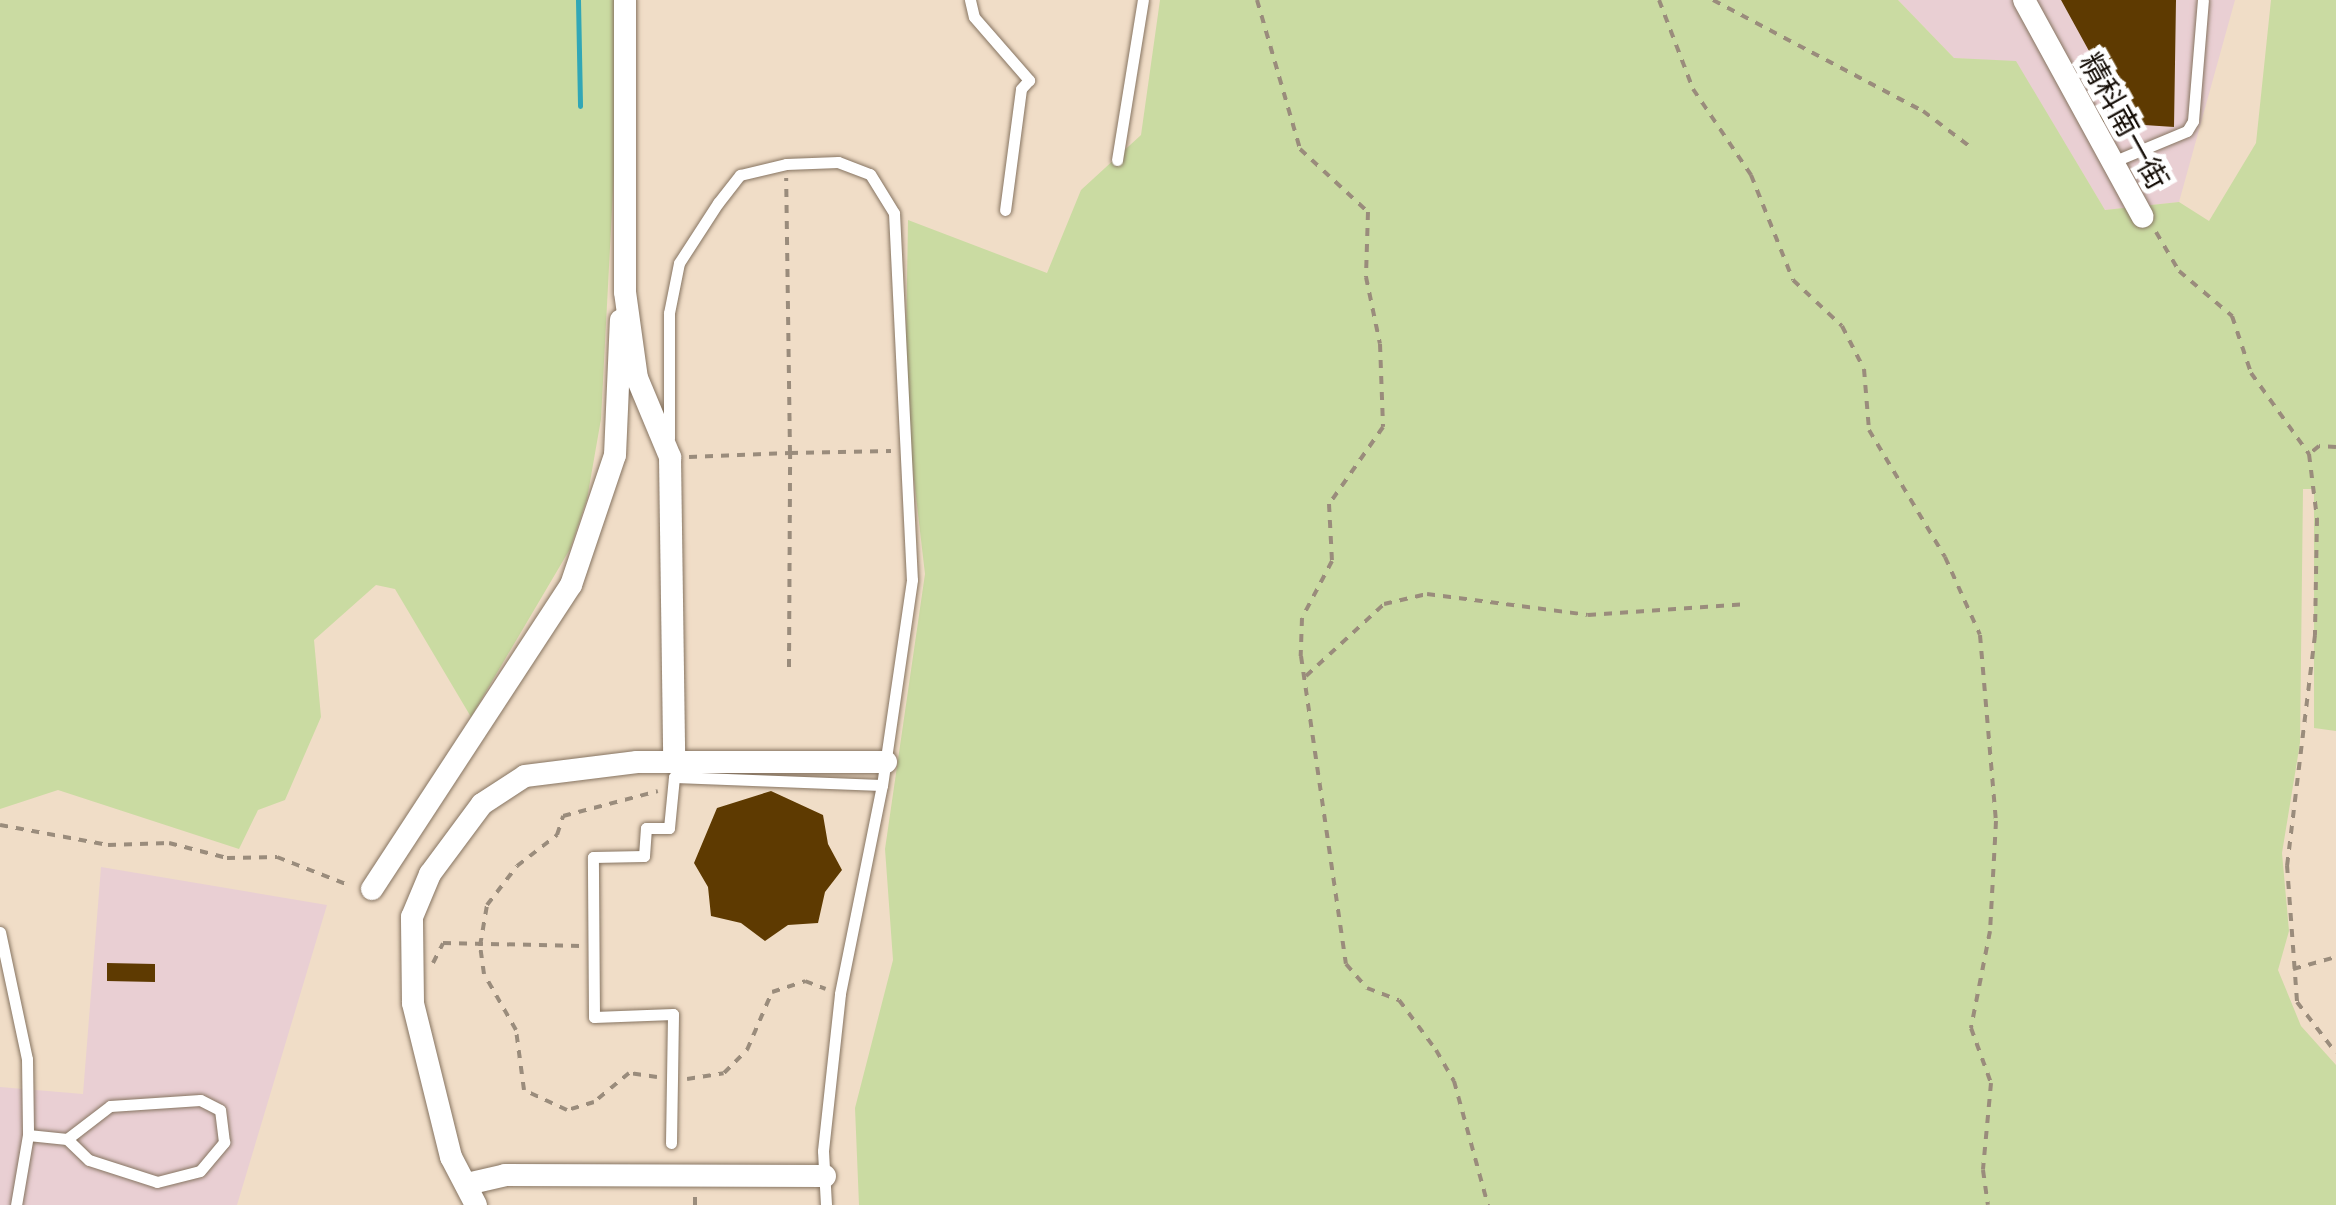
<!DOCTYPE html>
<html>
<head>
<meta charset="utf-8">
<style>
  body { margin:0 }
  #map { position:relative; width:2336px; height:1205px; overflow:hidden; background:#f0ddc7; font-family:"Noto Sans","Noto Sans TC",sans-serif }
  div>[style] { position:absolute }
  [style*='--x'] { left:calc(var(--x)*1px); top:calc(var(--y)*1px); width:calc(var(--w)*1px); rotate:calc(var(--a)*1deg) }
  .industrial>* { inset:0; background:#e9cfd3 }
  .green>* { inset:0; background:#cadba2 }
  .stream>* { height:5px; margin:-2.5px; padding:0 2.5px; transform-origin:2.5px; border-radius:2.5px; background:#31a7b6 }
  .building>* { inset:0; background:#5e3a01 }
  .path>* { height:4px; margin-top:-2px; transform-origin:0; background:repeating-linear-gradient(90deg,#9a8c7c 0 8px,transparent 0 16px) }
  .roads { filter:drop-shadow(0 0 2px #867461) drop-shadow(0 0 2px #867461) }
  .service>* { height:11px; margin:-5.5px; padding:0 5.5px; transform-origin:5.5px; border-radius:5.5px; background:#fff }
  .minor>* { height:22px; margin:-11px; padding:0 11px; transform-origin:11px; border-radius:11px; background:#fff }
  span { translate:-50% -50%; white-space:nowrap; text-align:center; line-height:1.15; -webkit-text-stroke:10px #fff; paint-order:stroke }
  .street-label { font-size:30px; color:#160f08 }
</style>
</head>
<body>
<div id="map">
  <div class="industrial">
    <i style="clip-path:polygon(1898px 0,2235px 0,2179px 202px,2105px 210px,2016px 62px,1954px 58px)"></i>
    <i style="clip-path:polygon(101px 867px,327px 905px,237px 1205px,0 1205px,0 1087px,83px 1094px)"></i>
  </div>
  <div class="green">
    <i style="clip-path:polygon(0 0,623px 0,601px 419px,587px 499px,570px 549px,471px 717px,395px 589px,376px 585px,314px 640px,321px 717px,285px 800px,258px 810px,239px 849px,58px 790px,0 809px)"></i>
    <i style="clip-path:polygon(1160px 0,1898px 0,1954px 58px,2016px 61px,2105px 210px,2179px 202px,2209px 221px,2256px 143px,2271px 0,2336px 0,2336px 731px,2314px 728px,2314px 489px,2303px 489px,2300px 743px,2282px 853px,2289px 931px,2278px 970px,2301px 1026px,2336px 1065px,2336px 1205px,859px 1205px,855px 1108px,893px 960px,885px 849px,925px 574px,905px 402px,908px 220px,1047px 273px,1081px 190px,1141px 135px)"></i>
  </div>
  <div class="stream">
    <i style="--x:578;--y:0;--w:106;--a:88.9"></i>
  </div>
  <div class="building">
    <i style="clip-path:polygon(2061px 0,2176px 0,2174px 127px,2100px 122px,2100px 71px)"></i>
    <i style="clip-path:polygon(771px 791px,823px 815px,828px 844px,842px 870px,825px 892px,818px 923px,788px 925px,765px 941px,741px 923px,711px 916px,708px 887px,694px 863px,717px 808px)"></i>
    <i style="clip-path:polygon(107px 963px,155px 964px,155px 982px,107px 981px)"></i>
  </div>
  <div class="path">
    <i style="--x:1257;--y:0;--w:155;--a:73.9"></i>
    <i style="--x:1300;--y:149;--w:93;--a:42.8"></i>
    <i style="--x:1368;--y:212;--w:65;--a:91.8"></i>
    <i style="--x:1366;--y:277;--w:68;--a:78.2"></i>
    <i style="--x:1380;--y:344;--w:83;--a:87.9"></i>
    <i style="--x:1383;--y:427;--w:94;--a:125"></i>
    <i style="--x:1329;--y:504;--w:57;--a:87"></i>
    <i style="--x:1332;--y:561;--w:64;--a:117.8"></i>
    <i style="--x:1302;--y:618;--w:38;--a:92"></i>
    <i style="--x:1301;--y:656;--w:311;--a:81.7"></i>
    <i style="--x:1346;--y:964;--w:32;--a:49"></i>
    <i style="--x:1367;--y:988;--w:34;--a:21"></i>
    <i style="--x:1399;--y:1000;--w:62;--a:53.5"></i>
    <i style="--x:1436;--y:1050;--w:36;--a:60"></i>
    <i style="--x:1454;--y:1081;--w:129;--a:74.7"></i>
    <i style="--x:1659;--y:0;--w:95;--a:69.1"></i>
    <i style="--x:1693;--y:89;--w:104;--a:56"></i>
    <i style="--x:1751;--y:175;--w:113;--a:68.2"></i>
    <i style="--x:1793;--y:280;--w:67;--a:43.2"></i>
    <i style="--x:1842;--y:326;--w:48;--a:62.9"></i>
    <i style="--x:1864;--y:369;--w:61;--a:85.3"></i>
    <i style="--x:1869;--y:430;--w:148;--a:59.1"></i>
    <i style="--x:1945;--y:557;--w:85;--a:65.8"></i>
    <i style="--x:1980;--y:635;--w:187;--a:85.1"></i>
    <i style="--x:1996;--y:821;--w:110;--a:93.1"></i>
    <i style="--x:1990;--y:931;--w:99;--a:101.1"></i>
    <i style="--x:1971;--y:1028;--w:59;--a:70"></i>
    <i style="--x:1991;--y:1083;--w:87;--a:95.3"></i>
    <i style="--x:1983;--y:1170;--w:35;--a:82"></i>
    <i style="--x:1713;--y:0;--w:238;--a:27.9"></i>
    <i style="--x:1923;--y:111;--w:61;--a:37.1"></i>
    <i style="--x:2156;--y:232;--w:45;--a:59.5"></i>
    <i style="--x:2179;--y:271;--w:70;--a:40.3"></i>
    <i style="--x:2232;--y:316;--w:60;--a:71.6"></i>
    <i style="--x:2251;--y:373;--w:100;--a:54.4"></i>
    <i style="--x:2336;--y:447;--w:17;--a:-177"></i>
    <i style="--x:2319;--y:446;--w:13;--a:141"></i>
    <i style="--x:2309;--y:454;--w:64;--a:82.9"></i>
    <i style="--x:2317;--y:518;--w:117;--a:91"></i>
    <i style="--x:2315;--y:635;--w:232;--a:96.9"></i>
    <i style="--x:2287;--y:865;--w:137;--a:85.8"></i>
    <i style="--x:2297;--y:1002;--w:64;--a:52.6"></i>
    <i style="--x:689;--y:457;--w:101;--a:-2.3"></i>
    <i style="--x:790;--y:453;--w:275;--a:-90.8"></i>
    <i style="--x:789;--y:667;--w:214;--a:-89.7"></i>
    <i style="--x:790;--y:453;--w:101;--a:-1.1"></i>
    <i style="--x:1306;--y:676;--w:106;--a:-42.7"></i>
    <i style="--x:1384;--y:604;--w:44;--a:-13.1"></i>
    <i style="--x:1427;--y:594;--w:162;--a:7.4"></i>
    <i style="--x:1588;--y:615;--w:160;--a:-3.9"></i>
    <i style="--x:0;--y:825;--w:110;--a:10.5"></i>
    <i style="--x:108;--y:845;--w:61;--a:-1.9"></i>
    <i style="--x:169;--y:843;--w:60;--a:14.5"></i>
    <i style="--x:227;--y:858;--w:50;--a:-1.1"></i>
    <i style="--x:277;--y:857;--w:79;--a:21.4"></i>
    <i style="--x:433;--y:963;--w:22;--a:-63"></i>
    <i style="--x:443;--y:943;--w:138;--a:1.2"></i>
    <i style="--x:2293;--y:969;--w:45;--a:-15.6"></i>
    <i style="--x:657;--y:1077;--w:28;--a:-172"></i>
    <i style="--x:629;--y:1073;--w:45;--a:140.4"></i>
    <i style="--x:594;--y:1102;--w:28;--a:163"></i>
    <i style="--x:567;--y:1110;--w:47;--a:-155.1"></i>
    <i style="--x:524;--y:1090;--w:61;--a:-97.6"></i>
    <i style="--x:516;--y:1030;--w:64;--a:-119.7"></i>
    <i style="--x:484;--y:974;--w:28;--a:-98"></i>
    <i style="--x:480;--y:946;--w:42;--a:-80.3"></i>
    <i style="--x:487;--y:905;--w:49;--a:-52.4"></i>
    <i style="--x:517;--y:866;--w:51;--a:-37.8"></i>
    <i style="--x:557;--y:835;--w:20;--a:-72"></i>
    <i style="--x:563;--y:816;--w:98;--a:-14.7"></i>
    <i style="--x:687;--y:1079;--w:37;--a:-9"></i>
    <i style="--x:724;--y:1073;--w:33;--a:-45"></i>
    <i style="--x:747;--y:1050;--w:63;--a:-66.7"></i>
    <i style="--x:772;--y:992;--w:35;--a:-18"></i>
    <i style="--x:805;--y:981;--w:22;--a:21"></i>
    <i style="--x:695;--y:1205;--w:12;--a:-90"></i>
  </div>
  <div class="roads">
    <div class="service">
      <i style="--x:970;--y:0;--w:17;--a:77"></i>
      <i style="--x:974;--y:17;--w:84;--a:48.9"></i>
      <i style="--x:1029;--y:80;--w:12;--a:132"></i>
      <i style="--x:1021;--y:89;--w:122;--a:97.5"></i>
      <i style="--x:1117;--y:160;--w:162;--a:-80.8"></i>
      <i style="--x:2110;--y:163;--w:83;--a:-22.6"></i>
      <i style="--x:2187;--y:131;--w:12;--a:-59"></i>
      <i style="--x:2193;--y:121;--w:121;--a:-85.3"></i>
      <i style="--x:669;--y:438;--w:125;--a:-90"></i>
      <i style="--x:669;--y:313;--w:51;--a:-78.7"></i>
      <i style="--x:679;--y:263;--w:72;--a:-57"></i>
      <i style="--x:718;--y:203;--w:36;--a:-52"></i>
      <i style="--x:740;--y:175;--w:47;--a:-13.4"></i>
      <i style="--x:786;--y:164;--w:52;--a:-2.2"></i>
      <i style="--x:838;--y:162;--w:34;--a:21"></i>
      <i style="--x:870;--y:174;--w:46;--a:58.4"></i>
      <i style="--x:894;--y:213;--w:367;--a:87.2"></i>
      <i style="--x:912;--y:580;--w:207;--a:98.3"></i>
      <i style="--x:882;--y:785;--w:213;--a:101.4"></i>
      <i style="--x:840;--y:994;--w:158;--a:96.2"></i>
      <i style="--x:823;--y:1151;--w:54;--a:86.8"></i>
      <i style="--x:0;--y:932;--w:130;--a:78"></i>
      <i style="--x:27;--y:1059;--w:76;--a:89.2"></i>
      <i style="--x:28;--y:1135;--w:71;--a:99.7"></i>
      <i style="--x:28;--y:1135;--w:39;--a:6"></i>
      <i style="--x:67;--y:1139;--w:30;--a:44"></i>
      <i style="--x:89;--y:1160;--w:71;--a:17.9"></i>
      <i style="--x:157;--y:1182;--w:44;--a:-14.3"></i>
      <i style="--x:200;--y:1171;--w:38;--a:-50"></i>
      <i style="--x:224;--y:1142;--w:32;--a:-97"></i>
      <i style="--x:220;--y:1110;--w:22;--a:-153"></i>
      <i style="--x:200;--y:1100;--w:90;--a:176.2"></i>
      <i style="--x:110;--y:1106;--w:54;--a:142.5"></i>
      <i style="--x:671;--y:1143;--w:129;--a:-89.1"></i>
      <i style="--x:673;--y:1014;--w:79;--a:177.8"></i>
      <i style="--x:594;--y:1017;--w:160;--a:-90.4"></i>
      <i style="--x:593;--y:857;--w:51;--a:-1.1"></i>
      <i style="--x:644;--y:856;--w:28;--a:-86"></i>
      <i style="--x:646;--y:828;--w:23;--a:0"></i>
      <i style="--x:669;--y:828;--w:51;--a:-84.4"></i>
      <i style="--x:674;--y:777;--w:208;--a:2.2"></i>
    </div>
    <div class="minor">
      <i style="--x:625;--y:0;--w:292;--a:90"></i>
      <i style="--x:625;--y:292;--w:87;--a:82.1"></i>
      <i style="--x:637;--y:378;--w:86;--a:67.3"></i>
      <i style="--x:670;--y:457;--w:303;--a:89.2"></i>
      <i style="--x:2024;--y:0;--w:247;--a:61.3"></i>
      <i style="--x:372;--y:889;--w:363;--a:-56.8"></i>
      <i style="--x:571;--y:585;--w:137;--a:-71.3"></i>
      <i style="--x:615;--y:455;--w:135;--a:-87.5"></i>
      <i style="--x:467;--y:1184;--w:39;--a:-13"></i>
      <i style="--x:505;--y:1175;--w:320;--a:0.2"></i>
      <i style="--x:476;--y:1205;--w:54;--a:-117.5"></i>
      <i style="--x:451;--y:1157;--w:159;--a:-103.9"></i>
      <i style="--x:413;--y:1003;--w:86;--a:-90.7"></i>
      <i style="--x:412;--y:917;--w:47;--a:-67.3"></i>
      <i style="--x:430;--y:874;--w:87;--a:-53.4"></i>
      <i style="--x:482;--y:804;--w:51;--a:-33.1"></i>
      <i style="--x:525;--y:776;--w:113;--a:-7.1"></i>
      <i style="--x:637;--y:762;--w:249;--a:0"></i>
    </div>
  </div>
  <div class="street-label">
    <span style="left:2124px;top:121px;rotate:61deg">精科南一街</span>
  </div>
</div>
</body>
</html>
